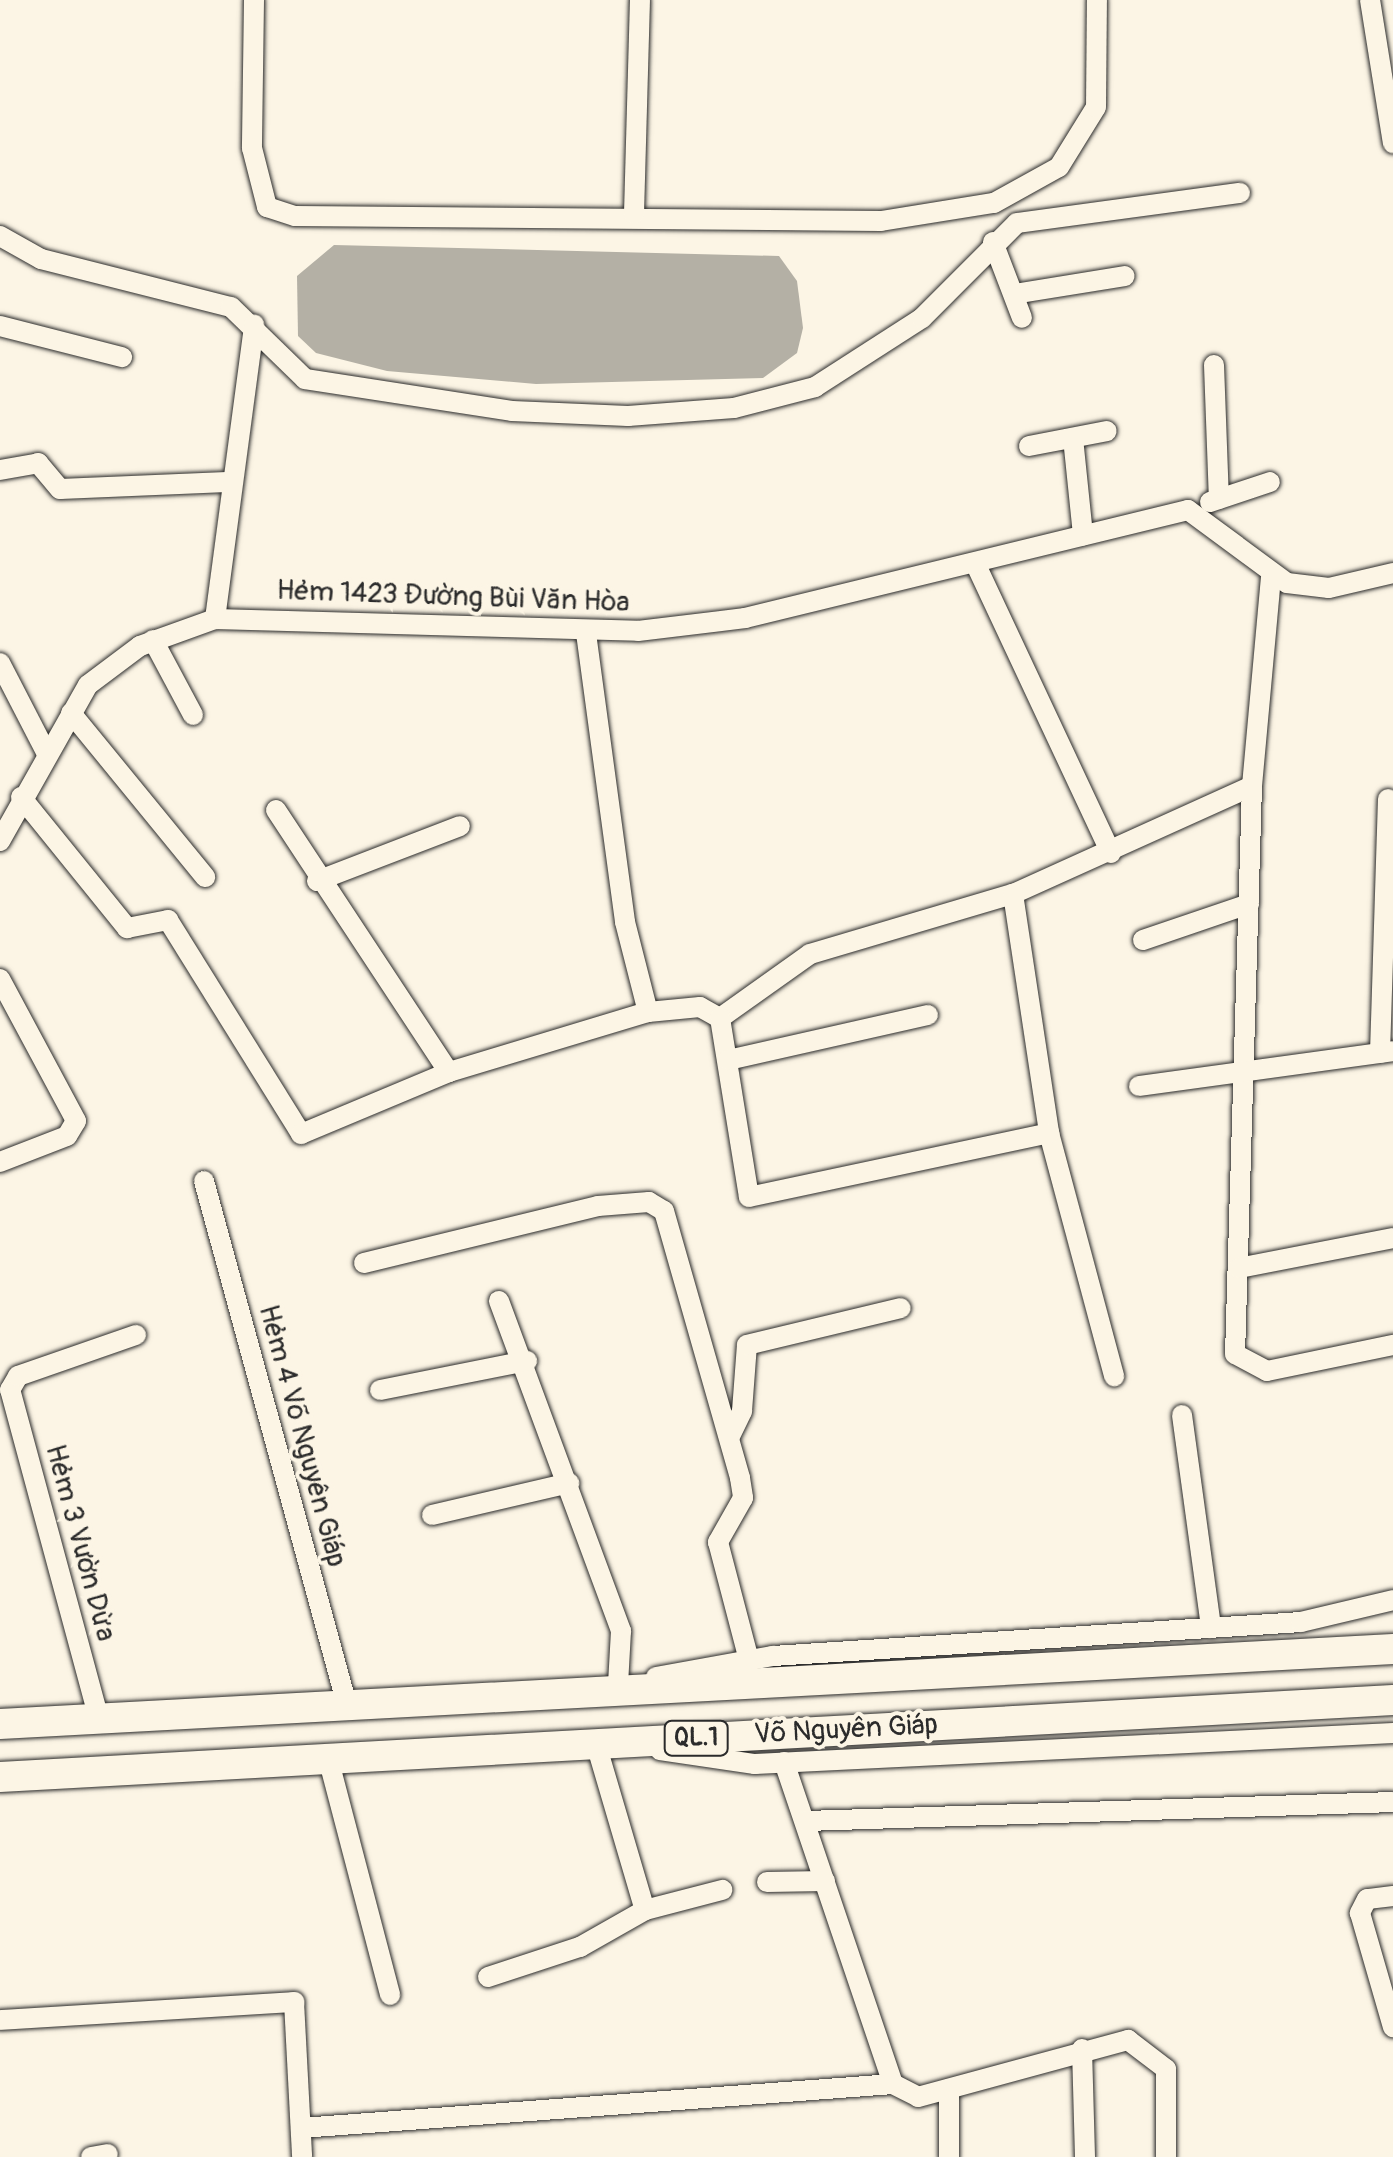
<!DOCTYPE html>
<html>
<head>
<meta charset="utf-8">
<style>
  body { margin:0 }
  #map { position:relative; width:1393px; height:2157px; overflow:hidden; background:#fcf5e5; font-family:Pangolin,sans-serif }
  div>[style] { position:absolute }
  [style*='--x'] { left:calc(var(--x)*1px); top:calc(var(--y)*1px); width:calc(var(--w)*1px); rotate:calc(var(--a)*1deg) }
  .water>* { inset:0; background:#b4b0a5 }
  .roads { filter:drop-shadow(0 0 2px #2b2b2b) drop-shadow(0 0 2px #2b2b2b) }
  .minor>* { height:20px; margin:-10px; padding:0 10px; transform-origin:10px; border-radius:10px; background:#fcf5e5 }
  .highway>* { height:30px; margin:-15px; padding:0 15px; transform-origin:15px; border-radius:15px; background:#fcf5e5 }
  span { translate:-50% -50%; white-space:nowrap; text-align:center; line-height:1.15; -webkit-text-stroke:8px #fcf5e5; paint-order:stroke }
  .shield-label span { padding:2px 8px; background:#fcf5e5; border:2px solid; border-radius:8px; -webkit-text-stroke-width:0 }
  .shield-label { font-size:25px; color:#2b2b2b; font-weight:700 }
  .street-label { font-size:28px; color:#2b2b2b }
</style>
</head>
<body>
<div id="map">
  <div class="water">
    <i style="clip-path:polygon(334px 245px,779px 256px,797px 281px,803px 328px,797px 353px,763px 378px,536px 384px,387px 371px,316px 353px,298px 336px,297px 276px)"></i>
  </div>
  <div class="roads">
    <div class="minor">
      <i style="--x:254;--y:0;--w:148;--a:90.8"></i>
      <i style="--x:252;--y:148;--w:61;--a:75.7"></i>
      <i style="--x:267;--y:207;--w:29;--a:18"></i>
      <i style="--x:295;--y:216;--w:586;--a:0.49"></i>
      <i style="--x:881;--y:221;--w:114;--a:-9.1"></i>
      <i style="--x:994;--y:203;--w:74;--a:-29"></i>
      <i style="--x:1059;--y:167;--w:70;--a:-58.3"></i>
      <i style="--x:1096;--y:107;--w:107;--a:-89.5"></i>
      <i style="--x:1370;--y:0;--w:145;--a:80.9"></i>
      <i style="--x:634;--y:214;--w:214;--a:-88.4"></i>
      <i style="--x:0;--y:236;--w:47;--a:29.3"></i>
      <i style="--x:41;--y:259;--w:196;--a:14.2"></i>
      <i style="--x:231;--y:307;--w:103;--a:44.2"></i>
      <i style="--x:305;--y:379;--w:209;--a:8.8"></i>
      <i style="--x:512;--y:411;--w:116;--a:2.5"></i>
      <i style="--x:628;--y:416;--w:106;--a:-4.3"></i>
      <i style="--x:734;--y:408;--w:84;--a:-14.5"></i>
      <i style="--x:815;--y:387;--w:127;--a:-32.8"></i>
      <i style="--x:922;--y:318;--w:134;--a:-45"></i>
      <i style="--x:1017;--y:223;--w:225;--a:-7.7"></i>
      <i style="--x:993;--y:242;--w:81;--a:69.1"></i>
      <i style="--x:1014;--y:294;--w:112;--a:-9.2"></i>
      <i style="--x:0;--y:326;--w:126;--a:14.3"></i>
      <i style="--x:1214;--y:365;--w:134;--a:87.9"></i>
      <i style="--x:1073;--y:438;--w:98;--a:84.1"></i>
      <i style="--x:1029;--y:446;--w:79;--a:-10.9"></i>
      <i style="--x:0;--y:470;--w:39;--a:-10"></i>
      <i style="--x:38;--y:463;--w:34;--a:50"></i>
      <i style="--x:60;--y:489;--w:167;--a:-2.4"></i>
      <i style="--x:1210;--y:502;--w:63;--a:-18.4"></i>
      <i style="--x:976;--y:565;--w:318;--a:64.9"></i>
      <i style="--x:1271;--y:577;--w:210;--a:95.2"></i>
      <i style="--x:1252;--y:786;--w:568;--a:91.71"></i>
      <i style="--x:1235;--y:1354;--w:36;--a:28"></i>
      <i style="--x:1267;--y:1371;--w:129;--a:-11.7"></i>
      <i style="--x:215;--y:619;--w:297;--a:-82.4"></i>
      <i style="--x:586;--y:633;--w:292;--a:82.3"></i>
      <i style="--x:625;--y:922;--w:93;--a:75.7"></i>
      <i style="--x:153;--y:640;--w:85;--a:61.9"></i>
      <i style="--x:0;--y:663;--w:102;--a:62.7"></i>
      <i style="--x:71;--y:713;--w:212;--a:50.7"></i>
      <i style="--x:21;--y:797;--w:169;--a:51"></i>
      <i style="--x:127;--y:928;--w:42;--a:-11"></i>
      <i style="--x:168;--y:920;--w:252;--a:58.1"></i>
      <i style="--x:301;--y:1134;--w:160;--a:-22.7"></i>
      <i style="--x:449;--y:1072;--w:208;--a:-16.8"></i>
      <i style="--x:648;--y:1012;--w:52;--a:-5.5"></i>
      <i style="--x:700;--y:1007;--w:23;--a:29"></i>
      <i style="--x:720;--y:1018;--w:110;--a:-35.4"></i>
      <i style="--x:810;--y:954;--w:212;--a:-16.5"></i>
      <i style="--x:1013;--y:894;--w:262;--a:-24.3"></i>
      <i style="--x:276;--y:810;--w:314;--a:56.6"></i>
      <i style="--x:0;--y:841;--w:179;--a:-60.6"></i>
      <i style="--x:88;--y:685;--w:65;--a:-36.9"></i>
      <i style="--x:140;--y:646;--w:80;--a:-19.8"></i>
      <i style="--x:215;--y:619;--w:423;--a:1.6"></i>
      <i style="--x:638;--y:631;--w:108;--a:-6.9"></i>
      <i style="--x:745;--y:618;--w:456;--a:-13.7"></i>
      <i style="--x:1188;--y:510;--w:123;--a:36.4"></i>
      <i style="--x:1287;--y:583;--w:42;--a:6.8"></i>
      <i style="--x:1329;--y:588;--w:66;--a:-13.2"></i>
      <i style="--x:317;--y:881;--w:153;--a:-21"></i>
      <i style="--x:1013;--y:894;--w:242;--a:81.4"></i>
      <i style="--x:1049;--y:1133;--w:252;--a:75"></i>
      <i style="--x:1143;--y:940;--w:112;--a:-18.8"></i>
      <i style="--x:0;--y:979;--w:161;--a:61.8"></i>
      <i style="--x:76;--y:1121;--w:17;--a:121"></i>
      <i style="--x:67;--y:1136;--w:72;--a:158.8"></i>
      <i style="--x:720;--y:1018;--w:181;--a:80.8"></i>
      <i style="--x:749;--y:1197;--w:307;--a:-12"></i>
      <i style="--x:1380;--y:1053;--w:254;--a:-88.2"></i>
      <i style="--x:728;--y:1060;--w:205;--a:-12.7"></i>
      <i style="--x:1139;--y:1086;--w:256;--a:-7.8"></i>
      <i style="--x:204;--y:1181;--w:543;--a:74.74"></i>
      <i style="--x:364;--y:1263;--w:241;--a:-13.7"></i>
      <i style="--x:598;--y:1206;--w:51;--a:-4.5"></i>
      <i style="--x:649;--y:1202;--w:17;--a:31"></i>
      <i style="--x:664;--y:1211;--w:278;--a:74.1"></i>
      <i style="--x:740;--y:1478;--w:20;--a:81"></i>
      <i style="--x:743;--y:1498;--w:51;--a:119.6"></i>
      <i style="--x:718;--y:1542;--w:122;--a:75.3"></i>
      <i style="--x:1239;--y:1268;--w:157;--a:-11"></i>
      <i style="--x:499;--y:1301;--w:352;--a:69.7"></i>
      <i style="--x:621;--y:1631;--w:53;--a:93.2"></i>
      <i style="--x:380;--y:1390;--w:150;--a:-11.2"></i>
      <i style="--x:1182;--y:1415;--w:215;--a:82.2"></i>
      <i style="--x:730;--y:1436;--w:28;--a:-64"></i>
      <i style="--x:742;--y:1411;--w:66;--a:-85.7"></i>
      <i style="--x:747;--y:1345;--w:158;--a:-13.5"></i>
      <i style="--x:432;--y:1515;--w:141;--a:-13.1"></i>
      <i style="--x:656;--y:1677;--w:119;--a:-10.2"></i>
      <i style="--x:773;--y:1656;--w:529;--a:-3.68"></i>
      <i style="--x:1301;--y:1622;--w:95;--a:-13.4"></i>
      <i style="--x:99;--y:1719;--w:341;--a:-105.1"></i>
      <i style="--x:10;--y:1390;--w:16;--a:-60"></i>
      <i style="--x:18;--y:1376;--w:125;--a:-19.2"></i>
      <i style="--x:596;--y:1744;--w:173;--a:73.6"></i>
      <i style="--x:660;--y:1750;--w:96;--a:8.4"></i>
      <i style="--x:755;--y:1764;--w:639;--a:-2.78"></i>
      <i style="--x:328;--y:1758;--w:245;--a:75.3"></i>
      <i style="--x:784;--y:1762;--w:340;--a:71.3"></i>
      <i style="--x:893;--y:2084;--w:28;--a:27"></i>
      <i style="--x:918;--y:2097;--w:218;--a:-15.2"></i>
      <i style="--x:1128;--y:2040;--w:48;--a:37.3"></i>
      <i style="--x:1166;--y:2069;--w:88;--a:90"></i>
      <i style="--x:806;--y:1821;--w:587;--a:-1.85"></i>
      <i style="--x:767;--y:1882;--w:58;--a:-1"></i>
      <i style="--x:1393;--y:1896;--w:26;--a:173"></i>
      <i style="--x:1367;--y:1899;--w:16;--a:117"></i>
      <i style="--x:1360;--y:1913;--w:119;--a:73.9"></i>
      <i style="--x:488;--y:1977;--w:97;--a:-18.1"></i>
      <i style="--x:580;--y:1947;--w:75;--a:-29.6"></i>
      <i style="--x:645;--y:1910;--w:80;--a:-14.6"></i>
      <i style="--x:0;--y:2020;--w:295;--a:-3.5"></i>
      <i style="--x:294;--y:2002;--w:155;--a:87"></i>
      <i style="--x:1082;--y:2049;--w:108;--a:88.4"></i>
      <i style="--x:949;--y:2089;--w:68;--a:90"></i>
      <i style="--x:301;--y:2128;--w:594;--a:-4.25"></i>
      <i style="--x:91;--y:2157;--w:17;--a:-10"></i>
    </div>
    <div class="highway">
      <i style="--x:0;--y:1724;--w:1395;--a:-3.08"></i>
      <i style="--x:0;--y:1777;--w:1395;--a:-3.16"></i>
    </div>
  </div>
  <div class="shield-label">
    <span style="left:696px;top:1738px">QL.1</span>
  </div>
  <div class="street-label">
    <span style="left:453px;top:597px;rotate:2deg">Hẻm 1423 Đường Bùi Văn Hòa</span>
    <span style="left:302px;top:1436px;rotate:75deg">Hẻm 4 Võ Nguyên Giáp</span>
    <span style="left:80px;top:1543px;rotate:75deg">Hẻm 3 Vườn Dừa</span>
    <span style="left:846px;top:1730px;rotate:-3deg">Võ Nguyên Giáp</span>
  </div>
</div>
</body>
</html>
